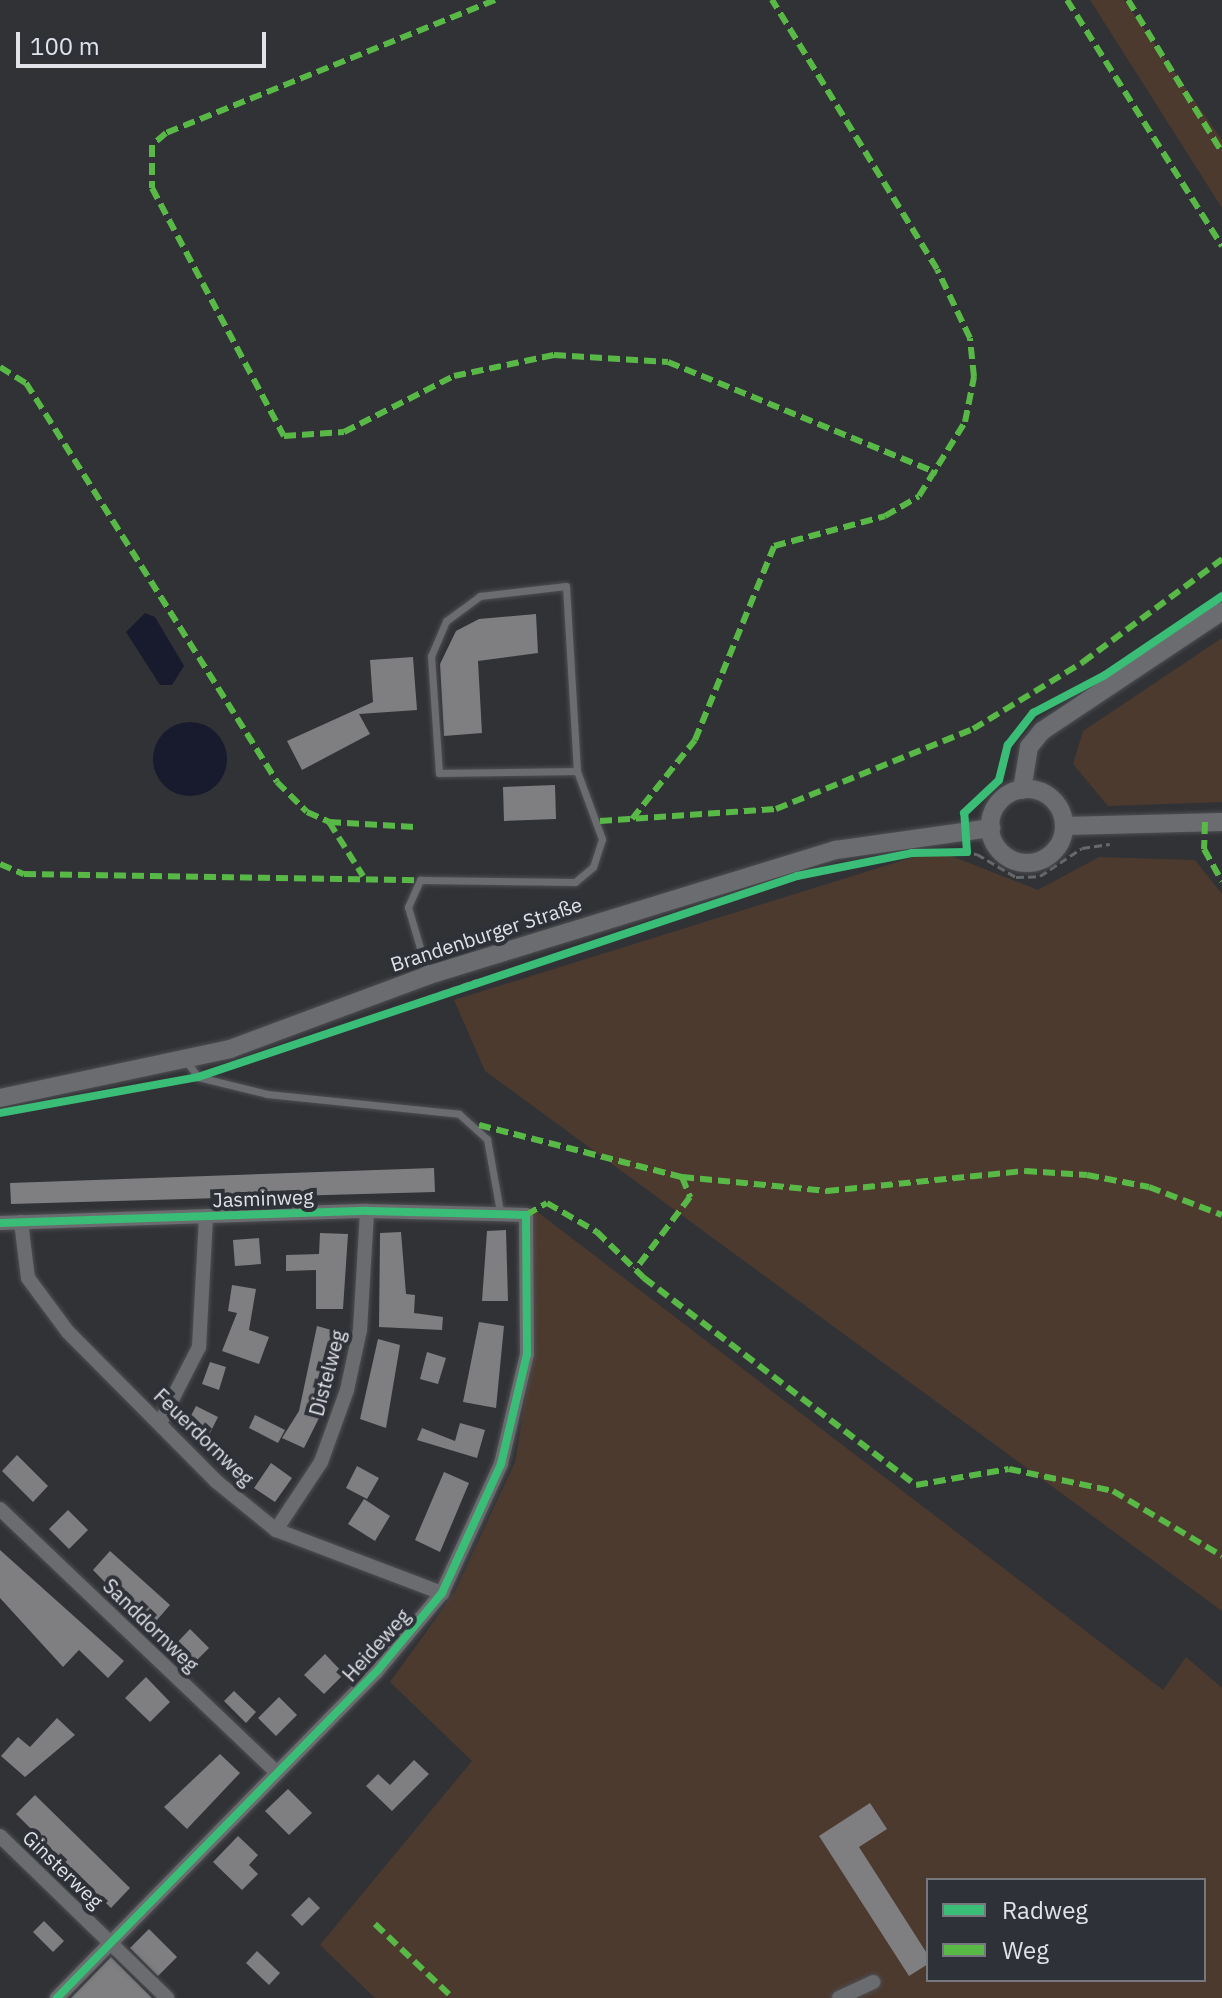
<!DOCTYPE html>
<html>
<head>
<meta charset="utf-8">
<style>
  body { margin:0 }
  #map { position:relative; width:1222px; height:1998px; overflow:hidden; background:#313236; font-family:"IBM Plex Sans",sans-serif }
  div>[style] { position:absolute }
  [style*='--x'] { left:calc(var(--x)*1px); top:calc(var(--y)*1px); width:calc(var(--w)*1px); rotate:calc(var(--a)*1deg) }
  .green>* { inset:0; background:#4c3a2f }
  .water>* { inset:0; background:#181b2e }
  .round { border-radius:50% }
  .building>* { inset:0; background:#7f7f82 }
  .path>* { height:3px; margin-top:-1.5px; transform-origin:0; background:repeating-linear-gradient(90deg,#67686b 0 8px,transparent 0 12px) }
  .roads { filter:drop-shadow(0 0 2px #4e4f52) drop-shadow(0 0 2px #4e4f52) }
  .service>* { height:7px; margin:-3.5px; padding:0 3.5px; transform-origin:3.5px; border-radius:3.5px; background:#6b6c6f }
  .minor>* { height:14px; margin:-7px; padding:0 7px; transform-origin:7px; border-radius:7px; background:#6b6c6f }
  .tertiary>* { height:18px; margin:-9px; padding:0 9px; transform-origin:9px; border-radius:9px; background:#6b6c6f }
  .tertiary>.ring { margin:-9px; padding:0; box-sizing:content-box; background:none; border:18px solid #6b6c6f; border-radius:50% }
  .quiet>* { height:6px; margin-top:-3px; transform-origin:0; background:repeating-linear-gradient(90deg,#58b947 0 12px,transparent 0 18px) }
  .cycleway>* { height:8px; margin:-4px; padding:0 4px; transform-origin:4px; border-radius:4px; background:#3abd76 }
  span { translate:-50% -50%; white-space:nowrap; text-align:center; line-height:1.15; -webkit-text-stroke:8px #2f3138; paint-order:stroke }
  .street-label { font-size:20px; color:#e2e3e8 }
  .legend { position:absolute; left:926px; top:1878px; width:280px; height:104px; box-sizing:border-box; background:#2f3138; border:2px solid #77787e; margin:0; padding:10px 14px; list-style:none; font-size:24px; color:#e2e3e8 }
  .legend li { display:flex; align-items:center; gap:16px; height:40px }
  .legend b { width:40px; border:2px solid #77787e }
  .scale { position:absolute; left:16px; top:32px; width:250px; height:36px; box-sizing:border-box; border:4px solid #e2e3e8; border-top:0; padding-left:10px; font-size:24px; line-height:28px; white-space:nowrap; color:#e2e3e8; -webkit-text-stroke:6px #2f3138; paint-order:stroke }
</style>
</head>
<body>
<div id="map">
  <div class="green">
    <i style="clip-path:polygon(1090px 0,1124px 0,1222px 140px,1222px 208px)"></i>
    <i style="clip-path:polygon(1222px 638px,1222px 802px,1108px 806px,1073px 764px,1083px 731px)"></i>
    <i style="clip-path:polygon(936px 850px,1038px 890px,1099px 857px,1195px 860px,1222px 894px,1222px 1611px,485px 1071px,454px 1000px)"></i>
    <i style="clip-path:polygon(evenodd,531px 1207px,1163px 1690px,1186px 1657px,1222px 1688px,1222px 1998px,375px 1998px,320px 1945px,472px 1761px,390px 1682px,454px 1593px,515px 1462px,534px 1345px,531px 1207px,928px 1880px,1204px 1880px,1204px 1980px,928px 1980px,928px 1880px)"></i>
  </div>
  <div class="water">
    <i style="clip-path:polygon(145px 613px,155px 617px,184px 666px,172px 685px,160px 685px,126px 632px)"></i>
    <i class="round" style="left:153px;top:722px;width:74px;height:74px"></i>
  </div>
  <div class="building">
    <i style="clip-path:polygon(536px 614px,538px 653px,478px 661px,482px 733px,444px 736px,440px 664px,456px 631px,479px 619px)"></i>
    <i style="clip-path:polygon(413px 657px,417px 710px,359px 714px,370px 734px,302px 770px,287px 741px,373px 702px,370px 660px)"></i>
    <i style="clip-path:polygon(555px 785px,556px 819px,504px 821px,503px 787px)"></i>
    <i style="clip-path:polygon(434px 1168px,435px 1192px,11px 1204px,10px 1183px)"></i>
    <i style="clip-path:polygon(506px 1230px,508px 1301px,482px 1301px,487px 1231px)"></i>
    <i style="clip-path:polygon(401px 1232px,406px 1294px,415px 1295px,414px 1313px,443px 1317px,442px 1330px,379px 1327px,380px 1233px)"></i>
    <i style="clip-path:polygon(320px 1233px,348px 1234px,343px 1309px,316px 1309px,316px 1270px,286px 1271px,286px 1255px,319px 1254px)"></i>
    <i style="clip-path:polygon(259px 1238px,261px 1264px,235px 1266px,233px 1240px)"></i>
    <i style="clip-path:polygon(232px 1285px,256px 1289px,249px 1330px,269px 1337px,259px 1364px,222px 1351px,237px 1313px,228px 1311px)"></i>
    <i style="clip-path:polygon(479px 1322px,504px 1326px,496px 1408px,463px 1402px)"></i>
    <i style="clip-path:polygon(317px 1326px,342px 1333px,327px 1402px,304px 1448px,282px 1438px,299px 1411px)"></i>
    <i style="clip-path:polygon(378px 1339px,400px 1345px,386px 1428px,360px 1419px)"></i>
    <i style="clip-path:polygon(427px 1352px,446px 1358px,438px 1384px,420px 1379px)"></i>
    <i style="clip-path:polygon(210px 1362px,226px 1367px,219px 1390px,202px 1384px)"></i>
    <i style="clip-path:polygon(196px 1406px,218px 1417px,206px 1441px,184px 1429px)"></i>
    <i style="clip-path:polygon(255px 1415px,285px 1430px,278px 1443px,249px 1428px)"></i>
    <i style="clip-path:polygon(460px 1423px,485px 1430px,477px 1458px,417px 1440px,422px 1428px,455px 1441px)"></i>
    <i style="clip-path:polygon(17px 1455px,48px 1486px,33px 1502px,2px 1471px)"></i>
    <i style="clip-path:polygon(271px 1463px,292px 1478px,275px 1502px,254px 1488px)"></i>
    <i style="clip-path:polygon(357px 1466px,379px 1478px,367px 1499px,346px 1488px)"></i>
    <i style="clip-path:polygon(444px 1472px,469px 1483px,440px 1552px,415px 1540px)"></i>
    <i style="clip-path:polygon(364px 1499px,390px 1516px,375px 1541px,348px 1524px)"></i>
    <i style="clip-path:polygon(68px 1510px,88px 1530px,69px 1549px,49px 1529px)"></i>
    <i style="clip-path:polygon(0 1550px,124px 1661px,108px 1678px,79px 1650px,63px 1667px,0 1598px)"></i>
    <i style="clip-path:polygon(110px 1551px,170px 1605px,150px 1628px,93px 1570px)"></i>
    <i style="clip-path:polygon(190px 1629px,209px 1648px,191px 1666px,173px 1647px)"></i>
    <i style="clip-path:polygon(325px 1654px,344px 1674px,324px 1694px,304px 1675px)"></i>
    <i style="clip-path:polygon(146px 1677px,170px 1702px,150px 1722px,125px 1698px)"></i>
    <i style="clip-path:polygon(234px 1691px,256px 1712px,246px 1723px,224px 1701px)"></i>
    <i style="clip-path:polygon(279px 1697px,297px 1715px,276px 1736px,258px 1718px)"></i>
    <i style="clip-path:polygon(57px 1718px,75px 1735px,25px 1777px,1px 1756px,18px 1737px,30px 1747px)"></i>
    <i style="clip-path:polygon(220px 1754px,240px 1773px,187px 1829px,164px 1807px)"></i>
    <i style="clip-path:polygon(414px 1760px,429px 1774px,392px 1811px,366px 1786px,378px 1774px,390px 1785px)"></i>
    <i style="clip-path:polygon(288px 1789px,312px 1813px,289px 1835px,265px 1811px)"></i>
    <i style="clip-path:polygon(35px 1795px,130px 1888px,111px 1908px,16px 1814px)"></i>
    <i style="clip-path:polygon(870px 1803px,887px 1829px,859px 1847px,928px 1955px,928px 1964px,909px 1976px,819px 1836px)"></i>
    <i style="clip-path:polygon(238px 1836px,258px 1855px,249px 1865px,258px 1874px,242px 1890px,213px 1862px)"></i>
    <i style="clip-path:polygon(309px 1897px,320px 1908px,302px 1926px,291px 1915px)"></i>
    <i style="clip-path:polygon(44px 1921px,64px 1941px,53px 1952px,33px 1932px)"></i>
    <i style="clip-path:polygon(149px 1929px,177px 1957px,158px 1976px,130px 1948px)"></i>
    <i style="clip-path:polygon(257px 1951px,280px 1973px,269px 1985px,246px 1963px)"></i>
    <i style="clip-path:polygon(111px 1957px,152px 1998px,71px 1998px)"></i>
  </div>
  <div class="path">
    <i style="--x:950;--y:852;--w:27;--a:4"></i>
    <i style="--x:977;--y:854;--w:45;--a:30.5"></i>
    <i style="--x:1016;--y:877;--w:24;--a:-2"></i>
    <i style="--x:1040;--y:876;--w:50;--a:-33.7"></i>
    <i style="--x:1082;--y:848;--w:28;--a:-8"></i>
    <i style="--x:382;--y:1013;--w:101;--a:-19.2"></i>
    <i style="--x:119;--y:1092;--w:68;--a:-10.2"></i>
  </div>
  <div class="roads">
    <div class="service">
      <i style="--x:428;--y:975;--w:71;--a:-106.4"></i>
      <i style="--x:408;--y:907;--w:30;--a:-66"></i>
      <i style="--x:420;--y:880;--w:155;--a:0.7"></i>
      <i style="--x:575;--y:882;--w:23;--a:-40"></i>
      <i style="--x:593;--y:867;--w:29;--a:-72"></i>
      <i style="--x:602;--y:839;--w:72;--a:-110.2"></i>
      <i style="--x:577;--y:771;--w:185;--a:-93.4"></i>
      <i style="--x:566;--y:586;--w:87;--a:173.4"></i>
      <i style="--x:480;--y:596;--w:42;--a:143.7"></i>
      <i style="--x:446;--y:621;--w:38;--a:113"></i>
      <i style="--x:431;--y:656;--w:117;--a:86.1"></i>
      <i style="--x:439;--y:773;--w:138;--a:-0.8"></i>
      <i style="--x:186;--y:1061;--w:20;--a:53"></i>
      <i style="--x:198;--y:1077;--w:71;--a:13.8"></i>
      <i style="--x:267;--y:1094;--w:193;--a:5.9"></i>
      <i style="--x:459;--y:1114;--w:38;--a:42"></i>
      <i style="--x:487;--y:1139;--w:73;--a:79.8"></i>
    </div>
    <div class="minor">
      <i style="--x:21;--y:1222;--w:56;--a:82.9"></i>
      <i style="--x:28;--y:1278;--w:67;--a:53.5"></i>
      <i style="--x:68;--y:1332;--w:211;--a:45.2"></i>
      <i style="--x:217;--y:1482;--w:76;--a:39.1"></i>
      <i style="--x:276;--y:1530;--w:178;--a:20.8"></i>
      <i style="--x:0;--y:1223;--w:367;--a:-1.9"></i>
      <i style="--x:367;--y:1211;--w:159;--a:1.4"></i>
      <i style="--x:526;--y:1215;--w:139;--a:89.6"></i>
      <i style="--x:527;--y:1354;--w:113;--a:103.3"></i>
      <i style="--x:501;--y:1464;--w:142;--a:114.6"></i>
      <i style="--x:442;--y:1593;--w:102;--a:129.8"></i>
      <i style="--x:377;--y:1671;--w:458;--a:134.4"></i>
      <i style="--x:160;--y:1423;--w:85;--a:-62.8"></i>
      <i style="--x:199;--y:1347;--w:131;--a:-86.9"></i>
      <i style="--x:0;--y:1509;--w:380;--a:43.6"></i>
      <i style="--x:276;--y:1530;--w:82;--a:-56.5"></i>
      <i style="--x:321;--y:1462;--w:77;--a:-70.1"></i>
      <i style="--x:347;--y:1390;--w:61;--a:-77.8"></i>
      <i style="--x:360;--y:1330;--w:119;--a:-86.6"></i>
      <i style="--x:0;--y:1836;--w:233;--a:44.1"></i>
      <i style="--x:839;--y:1998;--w:38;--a:-25"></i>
    </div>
    <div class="tertiary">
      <i class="ring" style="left:990px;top:789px;width:56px;height:56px"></i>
      <i style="--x:1022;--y:790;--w:44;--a:-80.8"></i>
      <i style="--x:1029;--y:747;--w:21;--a:-51"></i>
      <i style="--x:1042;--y:731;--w:216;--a:-33.7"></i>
      <i style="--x:1064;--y:826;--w:158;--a:-1.5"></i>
      <i style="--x:0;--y:1098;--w:235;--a:-12"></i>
      <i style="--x:230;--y:1049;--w:212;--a:-20.4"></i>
      <i style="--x:429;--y:975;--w:426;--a:-17.1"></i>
      <i style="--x:836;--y:850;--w:157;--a:-8.1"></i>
    </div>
  </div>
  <div class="quiet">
    <i style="--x:495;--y:0;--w:355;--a:158"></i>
    <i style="--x:166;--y:133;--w:18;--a:139"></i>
    <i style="--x:152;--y:145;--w:43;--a:90"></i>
    <i style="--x:152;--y:188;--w:281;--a:62"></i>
    <i style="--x:284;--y:436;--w:60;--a:-3.8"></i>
    <i style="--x:344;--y:432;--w:123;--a:-27"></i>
    <i style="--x:454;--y:376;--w:102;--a:-11.9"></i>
    <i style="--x:554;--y:355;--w:114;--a:3.5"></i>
    <i style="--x:668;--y:362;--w:291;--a:22.4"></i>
    <i style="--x:1067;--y:0;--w:291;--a:57.8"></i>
    <i style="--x:1128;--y:0;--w:179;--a:58.3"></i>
    <i style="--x:0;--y:367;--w:31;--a:32"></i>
    <i style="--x:26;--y:383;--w:471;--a:57.8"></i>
    <i style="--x:277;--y:782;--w:42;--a:45"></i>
    <i style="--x:307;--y:812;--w:24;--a:24"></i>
    <i style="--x:329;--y:822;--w:86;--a:3.3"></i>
    <i style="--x:632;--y:819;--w:101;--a:-51.4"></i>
    <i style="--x:695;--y:740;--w:209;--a:-67.8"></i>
    <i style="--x:774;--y:546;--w:115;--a:-15.1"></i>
    <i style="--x:885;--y:516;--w:39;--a:-30"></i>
    <i style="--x:919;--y:496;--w:87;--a:-58.1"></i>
    <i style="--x:965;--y:422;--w:46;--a:-78.7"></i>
    <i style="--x:974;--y:377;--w:39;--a:-96"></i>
    <i style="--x:970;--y:338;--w:76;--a:-115.6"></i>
    <i style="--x:937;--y:269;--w:316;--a:-121.5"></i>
    <i style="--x:600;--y:821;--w:176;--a:-3.9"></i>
    <i style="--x:776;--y:809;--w:213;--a:-22.1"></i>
    <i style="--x:973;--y:729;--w:129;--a:-31.3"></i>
    <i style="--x:1083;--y:662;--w:173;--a:-36.5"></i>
    <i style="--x:329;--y:822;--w:64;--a:57.8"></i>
    <i style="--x:1205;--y:822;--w:27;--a:92"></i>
    <i style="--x:1204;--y:849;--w:37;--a:61"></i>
    <i style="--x:0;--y:864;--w:26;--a:23"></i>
    <i style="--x:24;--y:874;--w:396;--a:0.9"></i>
    <i style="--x:479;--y:1125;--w:210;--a:14.4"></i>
    <i style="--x:682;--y:1177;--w:22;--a:68"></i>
    <i style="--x:690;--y:1197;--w:91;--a:127"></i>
    <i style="--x:682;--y:1177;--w:146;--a:5.5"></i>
    <i style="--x:827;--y:1191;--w:199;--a:-5.8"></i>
    <i style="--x:1025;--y:1171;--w:62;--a:3.7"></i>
    <i style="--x:1087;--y:1175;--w:63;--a:11"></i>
    <i style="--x:1149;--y:1187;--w:78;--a:21"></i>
    <i style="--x:526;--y:1215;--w:24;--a:-30"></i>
    <i style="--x:547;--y:1203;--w:58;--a:30.1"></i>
    <i style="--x:597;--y:1232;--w:66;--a:44.4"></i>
    <i style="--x:644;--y:1278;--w:342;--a:37.3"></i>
    <i style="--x:916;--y:1485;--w:94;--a:-9.8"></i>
    <i style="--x:1009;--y:1469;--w:106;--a:11.9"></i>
    <i style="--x:1113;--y:1491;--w:127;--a:30.8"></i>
    <i style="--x:375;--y:1924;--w:108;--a:43.5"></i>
  </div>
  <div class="cycleway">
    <i style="--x:0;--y:1113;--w:201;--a:-10.3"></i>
    <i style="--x:198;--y:1077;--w:632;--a:-18.55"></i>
    <i style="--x:797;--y:876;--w:117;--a:-11.3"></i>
    <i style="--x:912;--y:853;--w:55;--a:-1"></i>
    <i style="--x:967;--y:852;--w:39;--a:-94"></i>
    <i style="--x:964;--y:813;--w:48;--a:-43.3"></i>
    <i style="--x:999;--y:780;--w:36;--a:-76"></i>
    <i style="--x:1008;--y:745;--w:41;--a:-52"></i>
    <i style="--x:1033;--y:713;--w:81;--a:-27.8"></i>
    <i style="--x:1105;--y:675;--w:141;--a:-34"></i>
    <i style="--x:0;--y:1223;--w:367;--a:-1.9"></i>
    <i style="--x:367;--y:1211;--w:159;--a:1.4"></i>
    <i style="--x:526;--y:1215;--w:139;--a:89.6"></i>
    <i style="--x:527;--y:1354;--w:113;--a:103.3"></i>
    <i style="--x:501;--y:1464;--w:142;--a:114.6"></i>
    <i style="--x:442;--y:1593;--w:102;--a:129.8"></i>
    <i style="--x:377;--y:1671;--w:458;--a:134.4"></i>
  </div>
  <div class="street-label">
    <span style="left:486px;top:934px;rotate:-18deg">Brandenburger Straße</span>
    <span style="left:263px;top:1198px;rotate:-2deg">Jasminweg</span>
    <span style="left:327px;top:1373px;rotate:-75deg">Distelweg</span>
    <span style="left:204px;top:1437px;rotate:44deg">Feuerdornweg</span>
    <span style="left:151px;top:1625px;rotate:44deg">Sanddornweg</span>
    <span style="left:376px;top:1645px;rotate:-48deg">Heideweg</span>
    <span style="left:63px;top:1869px;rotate:44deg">Ginsterweg</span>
  </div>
  <ul class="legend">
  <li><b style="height:10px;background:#3abd76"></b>Radweg</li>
  <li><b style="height:10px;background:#58b947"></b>Weg</li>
  </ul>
  <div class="scale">100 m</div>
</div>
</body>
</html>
